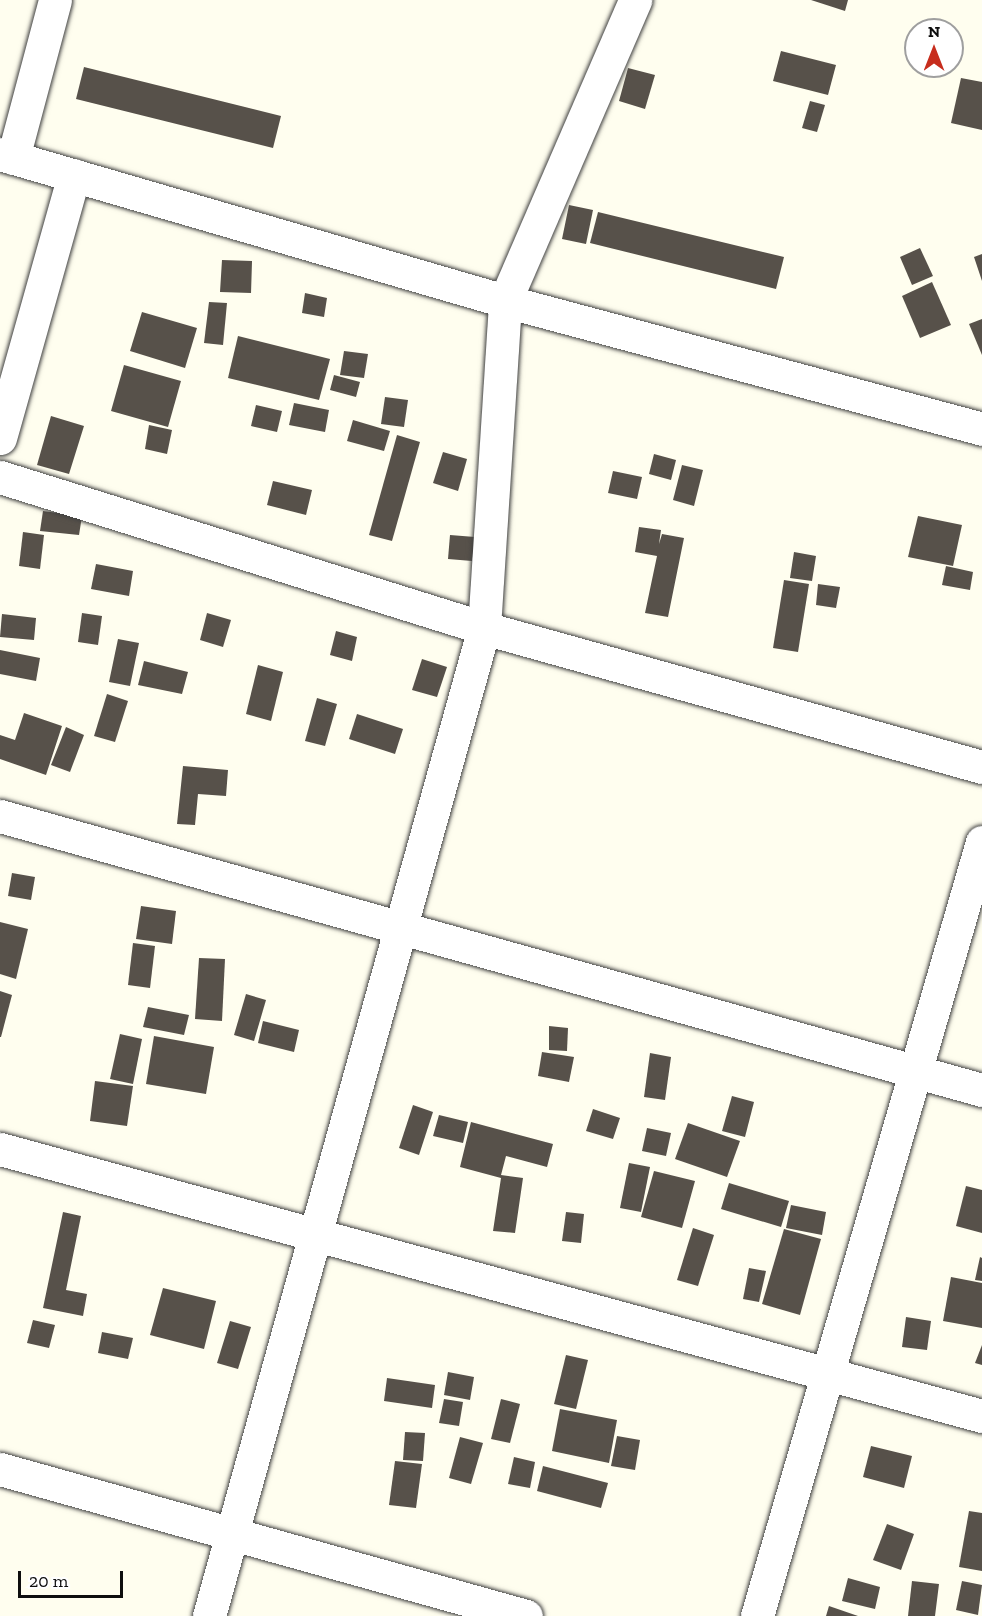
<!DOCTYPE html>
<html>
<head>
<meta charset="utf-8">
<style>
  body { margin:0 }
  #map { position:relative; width:982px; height:1616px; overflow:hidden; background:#fffeef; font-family:"Zilla Slab",serif }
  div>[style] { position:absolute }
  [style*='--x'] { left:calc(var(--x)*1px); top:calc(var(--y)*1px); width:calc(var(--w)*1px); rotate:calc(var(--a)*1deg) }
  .building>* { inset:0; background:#57514a }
  .roads { filter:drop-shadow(0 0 2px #414141) drop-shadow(0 0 2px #414141) }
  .street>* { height:33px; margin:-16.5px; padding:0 16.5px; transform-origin:16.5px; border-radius:16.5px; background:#fff }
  span { translate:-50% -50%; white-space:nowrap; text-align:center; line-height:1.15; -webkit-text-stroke:6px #fff; paint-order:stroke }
  .north { position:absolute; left:904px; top:18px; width:60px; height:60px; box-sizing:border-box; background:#fff; border:2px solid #9f9f9f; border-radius:50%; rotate:0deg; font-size:16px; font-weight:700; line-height:24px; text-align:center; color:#0e0e0e }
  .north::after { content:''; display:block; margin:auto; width:21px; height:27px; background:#c72d1d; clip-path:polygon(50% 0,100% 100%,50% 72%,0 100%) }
  .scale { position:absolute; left:18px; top:1571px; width:105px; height:27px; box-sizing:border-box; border:3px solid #0e0e0e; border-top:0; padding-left:8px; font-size:18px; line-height:21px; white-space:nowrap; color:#0e0e0e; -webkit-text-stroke:4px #fff; paint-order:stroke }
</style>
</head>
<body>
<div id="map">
  <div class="building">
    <i style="clip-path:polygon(811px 0,848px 0,845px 11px)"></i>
    <i style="clip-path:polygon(781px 51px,836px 65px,828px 95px,773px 81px)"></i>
    <i style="clip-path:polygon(84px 67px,281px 116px,273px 148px,76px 99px)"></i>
    <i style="clip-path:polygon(628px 68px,655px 75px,645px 109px,619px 101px)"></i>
    <i style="clip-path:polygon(961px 78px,982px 82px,982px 130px,951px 123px)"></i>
    <i style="clip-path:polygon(810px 101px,825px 105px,817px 132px,802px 128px)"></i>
    <i style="clip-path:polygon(569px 205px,593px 210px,586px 244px,562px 239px)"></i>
    <i style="clip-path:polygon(598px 212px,784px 257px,776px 289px,590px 243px)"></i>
    <i style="clip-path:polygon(920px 248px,933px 276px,912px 285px,900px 257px)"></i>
    <i style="clip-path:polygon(982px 254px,982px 281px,974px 257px)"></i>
    <i style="clip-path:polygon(222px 260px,252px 261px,251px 293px,220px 292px)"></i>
    <i style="clip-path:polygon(932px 282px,951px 325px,920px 338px,902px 296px)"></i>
    <i style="clip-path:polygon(305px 293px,327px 298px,324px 317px,302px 313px)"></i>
    <i style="clip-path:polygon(209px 302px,227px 303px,223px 345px,204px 343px)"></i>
    <i style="clip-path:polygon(142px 312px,197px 328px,185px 368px,130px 351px)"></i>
    <i style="clip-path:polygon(982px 319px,982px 355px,969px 324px)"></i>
    <i style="clip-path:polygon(238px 336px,330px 359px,319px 400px,228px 378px)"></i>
    <i style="clip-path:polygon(344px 351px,368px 354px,364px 378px,340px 375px)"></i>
    <i style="clip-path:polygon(124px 365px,181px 381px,168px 427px,111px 411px)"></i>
    <i style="clip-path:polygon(334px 375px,360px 382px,356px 397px,330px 390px)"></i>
    <i style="clip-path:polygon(385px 397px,408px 400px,404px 427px,381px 424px)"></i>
    <i style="clip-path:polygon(294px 403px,329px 410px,325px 432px,289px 425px)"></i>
    <i style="clip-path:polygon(256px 405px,282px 411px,277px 432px,251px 426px)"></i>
    <i style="clip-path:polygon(51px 416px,84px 426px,69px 474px,37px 465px)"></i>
    <i style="clip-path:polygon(353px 420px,390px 431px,384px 451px,347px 441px)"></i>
    <i style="clip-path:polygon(149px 425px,172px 430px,167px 454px,145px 449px)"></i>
    <i style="clip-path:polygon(397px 435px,420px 442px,392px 541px,369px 535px)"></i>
    <i style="clip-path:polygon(443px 452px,467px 459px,458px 491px,433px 483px)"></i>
    <i style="clip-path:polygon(654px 454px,676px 460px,671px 480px,649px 474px)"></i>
    <i style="clip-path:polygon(682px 465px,703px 470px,694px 506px,673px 500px)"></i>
    <i style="clip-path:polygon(613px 471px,642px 477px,637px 499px,608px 493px)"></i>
    <i style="clip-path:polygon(273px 481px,312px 490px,306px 515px,267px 505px)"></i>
    <i style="clip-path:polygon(43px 511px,82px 516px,79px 535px,40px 531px)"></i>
    <i style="clip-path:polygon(918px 516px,962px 525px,953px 566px,908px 557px)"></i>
    <i style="clip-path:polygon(639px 527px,661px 530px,659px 544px,662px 534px,684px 538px,668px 617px,645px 613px,657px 556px,635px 552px)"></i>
    <i style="clip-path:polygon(23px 532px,44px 535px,40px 569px,19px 566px)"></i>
    <i style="clip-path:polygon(450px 535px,475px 537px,472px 561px,448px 559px)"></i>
    <i style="clip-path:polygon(794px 552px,816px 556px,812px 581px,790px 578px)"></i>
    <i style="clip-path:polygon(96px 564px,133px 571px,129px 596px,91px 589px)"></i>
    <i style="clip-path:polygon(946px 566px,973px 572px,970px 590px,942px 585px)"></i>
    <i style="clip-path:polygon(784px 580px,809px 584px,798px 652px,773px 648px)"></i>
    <i style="clip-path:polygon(818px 584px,840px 587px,836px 608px,816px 605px)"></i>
    <i style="clip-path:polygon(82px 613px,102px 616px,98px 645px,78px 642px)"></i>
    <i style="clip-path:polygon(207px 613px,231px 620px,223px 647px,200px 640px)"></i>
    <i style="clip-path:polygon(2px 614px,36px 618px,34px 640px,0 637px)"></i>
    <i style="clip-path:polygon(336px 631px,357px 637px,352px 661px,330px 655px)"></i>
    <i style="clip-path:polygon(118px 639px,139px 643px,130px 686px,109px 682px)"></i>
    <i style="clip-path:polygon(0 650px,40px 658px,36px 681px,0 674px)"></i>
    <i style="clip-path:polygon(422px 659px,447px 667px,437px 697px,412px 690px)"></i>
    <i style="clip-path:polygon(144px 661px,188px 672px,182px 694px,138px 685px)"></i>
    <i style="clip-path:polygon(258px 665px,283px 672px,271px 721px,246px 714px)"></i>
    <i style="clip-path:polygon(107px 694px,128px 701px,115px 742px,94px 736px)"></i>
    <i style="clip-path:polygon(317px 698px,337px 704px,325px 746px,305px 741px)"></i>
    <i style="clip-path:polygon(24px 713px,62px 726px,46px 775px,0 759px,0 735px,15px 740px)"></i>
    <i style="clip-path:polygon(357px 714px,403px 729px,395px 754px,349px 739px)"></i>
    <i style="clip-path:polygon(66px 727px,84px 735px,70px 772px,51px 765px)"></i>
    <i style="clip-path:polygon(183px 766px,228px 770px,226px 796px,198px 794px,195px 825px,177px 824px)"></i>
    <i style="clip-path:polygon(12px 873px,35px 877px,31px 900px,8px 896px)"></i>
    <i style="clip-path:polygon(141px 906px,176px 911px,172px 944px,136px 939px)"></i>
    <i style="clip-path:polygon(0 922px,28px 929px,16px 979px,0 974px)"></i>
    <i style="clip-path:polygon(133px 943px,155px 946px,150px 988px,128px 985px)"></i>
    <i style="clip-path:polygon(199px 958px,225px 959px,222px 1021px,195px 1019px)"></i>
    <i style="clip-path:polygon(0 991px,12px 995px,1px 1037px,0 1037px)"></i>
    <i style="clip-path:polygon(246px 994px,266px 1000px,254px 1041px,234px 1035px)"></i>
    <i style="clip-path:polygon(148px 1007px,189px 1015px,184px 1035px,143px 1027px)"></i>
    <i style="clip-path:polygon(263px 1021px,299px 1030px,294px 1052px,258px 1043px)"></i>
    <i style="clip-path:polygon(549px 1026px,568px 1028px,567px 1051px,549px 1050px)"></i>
    <i style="clip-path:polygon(120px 1034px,142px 1039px,133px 1084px,110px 1079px)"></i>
    <i style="clip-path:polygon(154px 1036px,214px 1047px,206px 1094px,146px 1084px)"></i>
    <i style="clip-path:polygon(542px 1052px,574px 1057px,569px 1082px,538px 1076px)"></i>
    <i style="clip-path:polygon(650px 1053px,671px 1057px,665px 1100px,644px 1097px)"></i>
    <i style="clip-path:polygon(95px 1081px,133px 1086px,127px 1126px,90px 1121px)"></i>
    <i style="clip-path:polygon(732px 1096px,754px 1102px,745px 1137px,722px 1131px)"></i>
    <i style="clip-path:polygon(413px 1105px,433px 1112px,419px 1155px,399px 1148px)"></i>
    <i style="clip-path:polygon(593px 1109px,620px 1118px,613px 1139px,586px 1131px)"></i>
    <i style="clip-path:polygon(439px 1115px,468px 1122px,463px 1143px,433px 1136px)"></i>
    <i style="clip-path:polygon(471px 1122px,553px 1144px,547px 1167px,506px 1156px,501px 1175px,523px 1178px,515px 1233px,493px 1231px,501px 1178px,460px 1167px)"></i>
    <i style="clip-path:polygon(688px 1123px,740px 1141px,727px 1177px,675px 1159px)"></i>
    <i style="clip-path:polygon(647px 1128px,671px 1133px,666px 1156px,642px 1151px)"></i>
    <i style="clip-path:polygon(629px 1163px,650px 1167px,641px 1212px,620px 1208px)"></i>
    <i style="clip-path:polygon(654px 1171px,695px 1181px,682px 1228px,641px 1217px)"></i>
    <i style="clip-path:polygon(729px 1183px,789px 1201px,781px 1227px,721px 1209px)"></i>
    <i style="clip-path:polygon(966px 1186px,982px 1190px,982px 1233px,956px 1226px)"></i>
    <i style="clip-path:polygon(791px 1205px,826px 1212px,822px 1235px,786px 1228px)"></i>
    <i style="clip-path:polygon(63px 1212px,81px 1216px,66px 1290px,87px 1294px,83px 1316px,43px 1308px)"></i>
    <i style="clip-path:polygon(566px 1212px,584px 1214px,581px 1243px,562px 1241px)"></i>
    <i style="clip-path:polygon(693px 1228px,714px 1235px,698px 1286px,677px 1280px)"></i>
    <i style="clip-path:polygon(784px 1229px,821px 1239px,800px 1315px,762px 1304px)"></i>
    <i style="clip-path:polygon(980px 1257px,982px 1258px,982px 1281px,975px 1280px)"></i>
    <i style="clip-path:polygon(749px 1268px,766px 1271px,759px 1302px,743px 1299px)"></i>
    <i style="clip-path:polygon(951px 1277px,982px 1283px,982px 1328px,943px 1321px)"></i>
    <i style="clip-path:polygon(163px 1288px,216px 1301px,204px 1349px,150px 1335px)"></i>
    <i style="clip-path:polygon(906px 1317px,931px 1321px,927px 1350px,902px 1347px)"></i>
    <i style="clip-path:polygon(33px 1320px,55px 1325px,49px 1348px,27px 1343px)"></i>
    <i style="clip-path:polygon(230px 1321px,251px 1327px,238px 1369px,217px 1363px)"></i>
    <i style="clip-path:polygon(102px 1332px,133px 1338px,128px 1359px,98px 1353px)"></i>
    <i style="clip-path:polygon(982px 1345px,982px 1365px,975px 1363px)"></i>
    <i style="clip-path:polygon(566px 1355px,588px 1360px,576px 1409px,554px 1404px)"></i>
    <i style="clip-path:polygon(448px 1372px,474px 1377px,470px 1400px,444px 1395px)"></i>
    <i style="clip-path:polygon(387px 1378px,435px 1385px,432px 1408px,384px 1401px)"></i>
    <i style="clip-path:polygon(444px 1399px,463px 1402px,459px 1426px,439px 1423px)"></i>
    <i style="clip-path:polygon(501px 1399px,520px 1404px,510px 1443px,491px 1439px)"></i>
    <i style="clip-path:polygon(560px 1409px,617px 1420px,609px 1463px,552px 1451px)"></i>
    <i style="clip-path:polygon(405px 1432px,425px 1433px,423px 1461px,403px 1460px)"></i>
    <i style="clip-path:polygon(617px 1436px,640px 1440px,635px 1470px,611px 1466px)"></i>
    <i style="clip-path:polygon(460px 1437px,483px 1443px,471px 1484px,449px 1478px)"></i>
    <i style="clip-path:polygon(871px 1446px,912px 1456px,904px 1488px,863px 1477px)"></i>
    <i style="clip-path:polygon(514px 1457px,535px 1462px,530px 1488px,508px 1484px)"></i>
    <i style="clip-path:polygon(395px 1461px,422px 1464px,416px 1508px,389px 1505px)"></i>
    <i style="clip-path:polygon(543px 1466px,608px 1483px,601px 1508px,537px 1491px)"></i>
    <i style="clip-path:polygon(969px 1511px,982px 1513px,982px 1571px,959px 1567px)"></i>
    <i style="clip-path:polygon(887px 1524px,914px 1534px,901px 1570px,873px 1560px)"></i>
    <i style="clip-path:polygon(848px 1578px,880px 1587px,875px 1609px,842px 1601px)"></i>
    <i style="clip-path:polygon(912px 1581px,939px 1584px,935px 1616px,908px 1616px)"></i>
    <i style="clip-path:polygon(962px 1581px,982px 1585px,978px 1615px,956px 1610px)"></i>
    <i style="clip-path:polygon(829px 1606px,858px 1616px,826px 1616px)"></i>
  </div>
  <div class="roads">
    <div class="street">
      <i style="--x:0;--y:154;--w:526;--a:16.23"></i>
      <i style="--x:505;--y:301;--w:494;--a:15"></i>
      <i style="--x:13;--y:158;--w:163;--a:-75.1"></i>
      <i style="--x:0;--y:438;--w:273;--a:-74.3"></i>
      <i style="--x:0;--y:477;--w:507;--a:17.33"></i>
      <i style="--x:484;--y:628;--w:517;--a:15.6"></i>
      <i style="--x:0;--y:816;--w:1020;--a:15.59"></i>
      <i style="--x:0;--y:1149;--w:1018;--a:15.21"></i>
      <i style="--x:0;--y:1469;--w:546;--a:15.61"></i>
      <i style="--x:209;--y:1616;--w:1026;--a:-74.45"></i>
      <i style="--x:484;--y:628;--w:328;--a:-86.3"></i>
      <i style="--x:505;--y:301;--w:328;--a:-66.6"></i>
      <i style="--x:757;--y:1616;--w:806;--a:-73.79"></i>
    </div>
  </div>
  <div class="north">N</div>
  <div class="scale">20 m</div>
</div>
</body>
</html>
